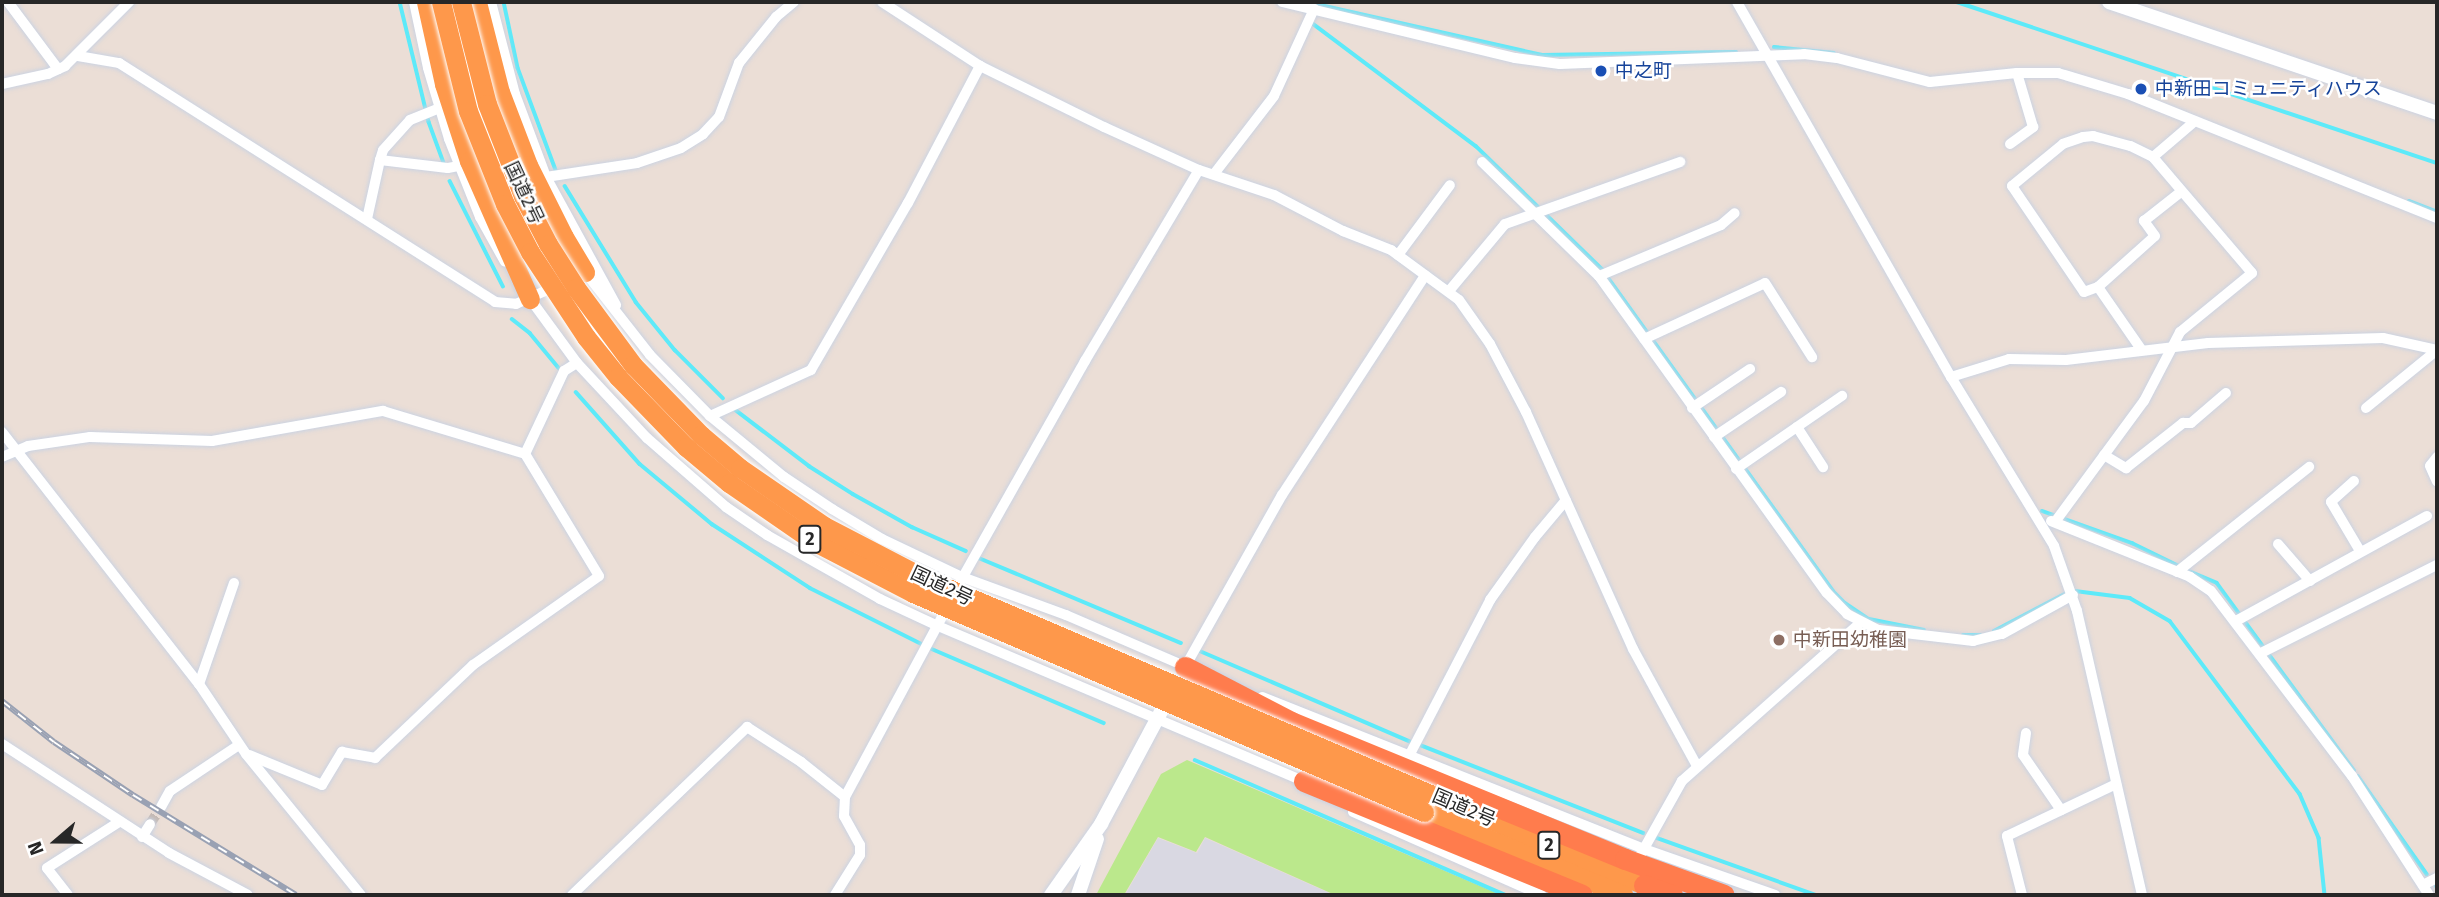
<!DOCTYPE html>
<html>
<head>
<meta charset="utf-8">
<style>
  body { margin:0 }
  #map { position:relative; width:2439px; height:897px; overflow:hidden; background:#ebded6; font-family:"Fira Sans","Noto Sans JP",sans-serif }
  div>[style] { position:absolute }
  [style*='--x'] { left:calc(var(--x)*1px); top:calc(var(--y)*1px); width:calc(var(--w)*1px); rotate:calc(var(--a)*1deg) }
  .industrial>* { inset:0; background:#d9d8e2 }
  .green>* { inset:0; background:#bbe88c }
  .stream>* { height:3.5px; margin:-1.75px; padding:0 1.75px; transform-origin:1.75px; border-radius:1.75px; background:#5deaf9 }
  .minor-tunnel>* { height:10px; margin-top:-5px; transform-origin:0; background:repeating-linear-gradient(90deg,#c4b9b3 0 10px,transparent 0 15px) }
  .roads { filter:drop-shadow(0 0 2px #cbd3e2) drop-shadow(0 0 2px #cbd3e2) }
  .minor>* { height:10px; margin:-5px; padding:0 5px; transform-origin:5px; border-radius:5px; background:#fff }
  .tertiary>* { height:14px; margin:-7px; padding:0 7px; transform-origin:7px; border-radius:7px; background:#fff }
  .trunk>* { height:19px; margin:-9.5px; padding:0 9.5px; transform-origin:9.5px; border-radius:9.5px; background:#fe984b }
  .motorway>* { height:21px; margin:-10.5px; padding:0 10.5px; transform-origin:10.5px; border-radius:10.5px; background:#ff7c4d }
  .rail>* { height:6px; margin-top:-3px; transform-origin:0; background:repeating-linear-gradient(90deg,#fff 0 10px,#99a1b3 0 20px); box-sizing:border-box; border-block:2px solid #99a1b3 }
  .bridges { filter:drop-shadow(0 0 2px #fff) drop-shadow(0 0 2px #fff) }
  .trunk-bridge>* { height:19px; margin:-9.5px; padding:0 9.5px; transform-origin:9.5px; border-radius:9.5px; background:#fe984b }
  .dots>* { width:19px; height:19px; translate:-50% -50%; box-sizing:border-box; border:4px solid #fff; border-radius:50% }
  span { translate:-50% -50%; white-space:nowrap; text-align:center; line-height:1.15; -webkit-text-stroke:5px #fff; paint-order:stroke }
  .shield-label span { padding:2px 5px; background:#fff; border:2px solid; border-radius:5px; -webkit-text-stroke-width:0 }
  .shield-label { font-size:18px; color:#272727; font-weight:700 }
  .transit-label { font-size:19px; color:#164399 }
  .left { translate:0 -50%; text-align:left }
  .street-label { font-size:19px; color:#272727 }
  .education-label { font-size:19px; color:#785e54 }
  .frame { position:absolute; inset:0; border:4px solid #272727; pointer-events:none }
  .north { position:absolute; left:21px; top:806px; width:70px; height:70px; -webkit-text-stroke:5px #fff; paint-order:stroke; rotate:250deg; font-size:19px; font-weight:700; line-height:28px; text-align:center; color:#272727 }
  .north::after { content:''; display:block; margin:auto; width:24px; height:32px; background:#272727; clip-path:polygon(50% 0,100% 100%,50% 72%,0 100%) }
</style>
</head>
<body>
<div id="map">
  <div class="industrial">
    <i style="clip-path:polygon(1158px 838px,1197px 853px,1205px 838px,1334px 895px,1125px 895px)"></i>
  </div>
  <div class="green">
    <i style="clip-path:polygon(1187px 760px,1501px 895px,1335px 895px,1205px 837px,1196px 852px,1158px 837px,1124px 895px,1096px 895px,1161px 774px)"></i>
  </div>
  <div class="stream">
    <i style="--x:400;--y:2;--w:123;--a:76.4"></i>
    <i style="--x:429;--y:122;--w:44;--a:69.9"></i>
    <i style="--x:504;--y:2;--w:67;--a:78"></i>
    <i style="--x:518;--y:68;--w:109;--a:69.6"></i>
    <i style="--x:1307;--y:2;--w:242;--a:12.7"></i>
    <i style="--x:1543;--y:55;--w:193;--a:-0.9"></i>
    <i style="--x:1957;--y:2;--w:506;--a:18.54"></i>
    <i style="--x:1312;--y:23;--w:205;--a:36.9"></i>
    <i style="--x:1476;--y:146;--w:176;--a:44.3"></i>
    <i style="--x:1602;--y:269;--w:396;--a:54.3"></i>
    <i style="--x:1833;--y:591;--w:17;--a:45"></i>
    <i style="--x:1845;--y:603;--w:29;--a:34"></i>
    <i style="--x:1869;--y:619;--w:56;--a:11.3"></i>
    <i style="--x:1774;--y:47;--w:60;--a:5.7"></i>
    <i style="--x:450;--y:181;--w:118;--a:63.2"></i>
    <i style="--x:565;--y:186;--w:136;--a:58.5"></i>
    <i style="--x:636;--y:302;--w:62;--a:50.9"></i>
    <i style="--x:675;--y:350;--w:68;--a:45"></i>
    <i style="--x:2409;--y:201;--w:30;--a:21"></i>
    <i style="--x:512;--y:319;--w:23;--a:38"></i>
    <i style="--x:530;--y:333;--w:45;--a:50.4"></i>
    <i style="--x:576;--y:392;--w:96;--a:48.4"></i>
    <i style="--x:640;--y:464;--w:94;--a:39.8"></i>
    <i style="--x:712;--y:524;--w:117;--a:33.1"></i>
    <i style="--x:810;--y:588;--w:125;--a:26.6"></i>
    <i style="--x:733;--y:408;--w:96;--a:37.3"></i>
    <i style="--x:809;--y:466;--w:52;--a:32.5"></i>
    <i style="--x:853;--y:494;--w:68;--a:29.2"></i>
    <i style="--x:912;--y:527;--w:59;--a:24"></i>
    <i style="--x:2042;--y:511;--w:96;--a:19.6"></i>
    <i style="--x:2132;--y:543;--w:52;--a:26.1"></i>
    <i style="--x:979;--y:558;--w:219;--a:22.8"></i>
    <i style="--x:2189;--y:571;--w:30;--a:23"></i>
    <i style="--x:2217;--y:583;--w:232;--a:53.8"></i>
    <i style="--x:2075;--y:591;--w:55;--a:7.3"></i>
    <i style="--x:2130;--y:598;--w:46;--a:29.9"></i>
    <i style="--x:2170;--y:621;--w:216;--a:53.1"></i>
    <i style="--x:2300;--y:794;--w:48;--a:66.6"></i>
    <i style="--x:2319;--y:838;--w:57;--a:84"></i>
    <i style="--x:1994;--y:631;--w:82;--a:-27.5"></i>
    <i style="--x:1963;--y:635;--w:17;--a:0"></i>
    <i style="--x:932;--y:649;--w:187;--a:23.3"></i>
    <i style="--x:1200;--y:651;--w:228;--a:23.3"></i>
    <i style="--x:1420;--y:745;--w:240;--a:21.5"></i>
    <i style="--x:1195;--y:760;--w:338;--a:23.5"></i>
    <i style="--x:2358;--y:776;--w:120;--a:54.9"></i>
    <i style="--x:1654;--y:837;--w:172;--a:19.7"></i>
    <i style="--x:2436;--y:885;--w:2;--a:63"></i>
  </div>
  <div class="minor-tunnel">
    <i style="--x:150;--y:824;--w:20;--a:-57"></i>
  </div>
  <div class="roads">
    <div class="minor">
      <i style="--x:8;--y:2;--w:84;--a:53.3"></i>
      <i style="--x:414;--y:2;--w:67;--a:78"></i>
      <i style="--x:428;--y:68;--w:74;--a:73.5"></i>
      <i style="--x:449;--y:139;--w:84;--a:68.3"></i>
      <i style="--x:480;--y:217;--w:51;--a:60.9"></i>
      <i style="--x:491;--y:2;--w:95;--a:75.4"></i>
      <i style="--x:515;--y:94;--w:89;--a:69.5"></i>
      <i style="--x:546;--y:177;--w:146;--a:61.3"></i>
      <i style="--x:882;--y:2;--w:117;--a:33.1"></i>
      <i style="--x:980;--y:66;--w:138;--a:26.2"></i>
      <i style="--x:1104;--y:127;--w:104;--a:24.4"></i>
      <i style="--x:1199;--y:170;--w:79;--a:18.4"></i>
      <i style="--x:1274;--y:195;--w:78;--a:27.6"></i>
      <i style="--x:1343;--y:231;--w:52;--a:21.6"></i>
      <i style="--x:1391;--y:250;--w:84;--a:36.3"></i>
      <i style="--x:1459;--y:300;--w:54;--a:54.8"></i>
      <i style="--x:1490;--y:344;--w:77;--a:62.1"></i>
      <i style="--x:1526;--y:412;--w:260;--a:65.7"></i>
      <i style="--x:1633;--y:649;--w:133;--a:61.3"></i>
      <i style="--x:1282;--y:2;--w:240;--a:13.5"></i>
      <i style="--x:1515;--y:58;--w:45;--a:7.6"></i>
      <i style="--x:1560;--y:64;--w:244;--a:-2.3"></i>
      <i style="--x:1804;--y:54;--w:33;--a:7"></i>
      <i style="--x:1837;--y:58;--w:96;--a:14.5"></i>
      <i style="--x:1930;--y:82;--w:87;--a:-5.9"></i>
      <i style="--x:2017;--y:73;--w:41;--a:0"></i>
      <i style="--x:2058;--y:73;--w:73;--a:16.7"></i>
      <i style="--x:2128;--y:94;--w:333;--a:21.9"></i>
      <i style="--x:1737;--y:2;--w:432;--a:60.3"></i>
      <i style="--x:1951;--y:377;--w:198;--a:58.6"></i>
      <i style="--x:2054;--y:546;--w:69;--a:70.5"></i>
      <i style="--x:2077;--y:611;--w:291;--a:77.1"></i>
      <i style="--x:78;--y:56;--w:42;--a:9.7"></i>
      <i style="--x:119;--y:63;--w:446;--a:32.4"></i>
      <i style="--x:495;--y:302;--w:21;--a:5"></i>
      <i style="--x:516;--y:304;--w:46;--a:-24.3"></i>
      <i style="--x:2;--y:84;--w:47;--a:-12.3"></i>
      <i style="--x:48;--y:74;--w:19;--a:-25"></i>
      <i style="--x:65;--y:66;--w:91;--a:-45"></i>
      <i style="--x:2010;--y:144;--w:29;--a:-36"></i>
      <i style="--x:2033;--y:127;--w:56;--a:-106.5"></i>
      <i style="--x:2153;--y:157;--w:55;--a:-40.6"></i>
      <i style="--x:380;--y:160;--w:10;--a:-73"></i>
      <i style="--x:383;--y:150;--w:40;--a:-48"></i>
      <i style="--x:410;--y:120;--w:31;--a:-22"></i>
      <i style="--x:1482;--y:162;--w:163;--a:44.3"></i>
      <i style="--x:1599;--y:276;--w:390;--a:54.3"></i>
      <i style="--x:1827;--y:593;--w:29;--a:46"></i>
      <i style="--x:1847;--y:614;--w:36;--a:27"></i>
      <i style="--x:1879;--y:630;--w:95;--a:6.7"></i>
      <i style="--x:1973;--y:641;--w:30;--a:-14"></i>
      <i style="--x:2002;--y:634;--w:81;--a:-28.8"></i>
      <i style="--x:1214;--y:174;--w:98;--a:-52.4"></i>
      <i style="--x:1274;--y:96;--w:96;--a:-65.3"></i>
      <i style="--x:546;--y:177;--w:92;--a:-8.7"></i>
      <i style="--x:637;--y:163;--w:46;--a:-18.8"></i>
      <i style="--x:681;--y:148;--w:26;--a:-32"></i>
      <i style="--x:703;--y:134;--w:23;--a:-47"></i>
      <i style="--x:719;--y:117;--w:58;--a:-69.7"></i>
      <i style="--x:739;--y:63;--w:59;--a:-51.2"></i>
      <i style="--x:776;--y:17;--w:23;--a:-40"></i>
      <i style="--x:367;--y:219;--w:60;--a:-77.6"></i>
      <i style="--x:380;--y:160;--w:68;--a:6.7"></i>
      <i style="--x:448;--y:168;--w:10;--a:-11"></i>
      <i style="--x:1398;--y:255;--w:87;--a:-53.4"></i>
      <i style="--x:582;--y:273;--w:3;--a:-18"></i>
      <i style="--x:585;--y:272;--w:105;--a:51.9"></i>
      <i style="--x:650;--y:355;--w:86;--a:45.5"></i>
      <i style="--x:710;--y:416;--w:96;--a:39.5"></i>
      <i style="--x:784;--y:477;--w:58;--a:33.7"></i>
      <i style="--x:832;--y:509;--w:58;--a:31"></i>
      <i style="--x:882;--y:539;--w:89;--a:25.4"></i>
      <i style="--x:962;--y:577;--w:111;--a:20.1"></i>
      <i style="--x:1066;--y:615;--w:134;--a:23.3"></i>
      <i style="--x:1599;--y:276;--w:132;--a:-22.7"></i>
      <i style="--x:1721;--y:225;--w:18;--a:-41"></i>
      <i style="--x:2098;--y:287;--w:76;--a:-41.8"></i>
      <i style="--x:2155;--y:236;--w:19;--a:-126"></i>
      <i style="--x:2144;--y:221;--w:48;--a:-38.3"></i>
      <i style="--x:1449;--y:291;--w:87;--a:-50.1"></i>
      <i style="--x:1505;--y:224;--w:186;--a:-19.5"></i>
      <i style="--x:528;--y:296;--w:83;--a:53.8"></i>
      <i style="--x:577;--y:363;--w:103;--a:47"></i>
      <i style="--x:647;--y:438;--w:105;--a:41.1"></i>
      <i style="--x:726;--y:507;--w:50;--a:34.3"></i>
      <i style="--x:767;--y:535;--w:130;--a:29.5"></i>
      <i style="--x:880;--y:599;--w:64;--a:25"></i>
      <i style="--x:938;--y:626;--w:401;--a:23"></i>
      <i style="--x:1644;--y:339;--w:133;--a:-24.8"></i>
      <i style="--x:1765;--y:283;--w:88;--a:57.6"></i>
      <i style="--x:1951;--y:377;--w:61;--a:-17.2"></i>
      <i style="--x:2009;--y:359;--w:57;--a:1"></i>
      <i style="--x:2066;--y:360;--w:143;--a:-6.8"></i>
      <i style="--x:2208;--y:343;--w:175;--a:-1.6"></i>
      <i style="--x:2383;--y:338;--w:55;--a:12.5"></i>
      <i style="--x:1692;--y:408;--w:70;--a:-33.9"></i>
      <i style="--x:2366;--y:408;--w:92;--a:-39.2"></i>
      <i style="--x:710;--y:416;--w:111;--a:-24.5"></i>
      <i style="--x:811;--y:370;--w:193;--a:-59.9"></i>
      <i style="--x:908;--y:203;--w:155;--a:-62.3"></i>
      <i style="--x:1797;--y:427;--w:48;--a:57"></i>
      <i style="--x:2;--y:432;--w:320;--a:52"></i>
      <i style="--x:199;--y:684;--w:84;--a:56.1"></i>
      <i style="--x:246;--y:754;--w:182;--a:50.8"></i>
      <i style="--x:1714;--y:437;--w:81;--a:-33.9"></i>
      <i style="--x:2104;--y:455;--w:26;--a:31"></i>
      <i style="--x:2126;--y:468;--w:73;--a:-38.3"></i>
      <i style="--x:2183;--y:423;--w:8;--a:0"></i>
      <i style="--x:2191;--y:423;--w:46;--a:-40.6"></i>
      <i style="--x:2;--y:457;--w:28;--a:-23"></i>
      <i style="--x:28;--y:446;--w:63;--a:-8.3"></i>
      <i style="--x:90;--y:437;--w:122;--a:1.9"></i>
      <i style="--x:212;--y:441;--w:174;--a:-10"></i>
      <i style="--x:383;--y:411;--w:148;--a:16.8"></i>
      <i style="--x:525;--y:454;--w:92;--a:-64.8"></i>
      <i style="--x:564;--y:371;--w:15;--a:-32"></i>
      <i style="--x:2437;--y:457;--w:11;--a:128"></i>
      <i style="--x:2430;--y:466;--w:17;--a:66"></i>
      <i style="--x:1736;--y:469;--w:129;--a:-34.6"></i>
      <i style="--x:2354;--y:481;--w:31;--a:138"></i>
      <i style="--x:2331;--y:502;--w:57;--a:59.4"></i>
      <i style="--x:2051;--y:521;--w:150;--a:21.9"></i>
      <i style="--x:2190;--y:577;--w:25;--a:34"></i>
      <i style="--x:2211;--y:591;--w:233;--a:52.7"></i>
      <i style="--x:2352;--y:776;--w:142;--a:57.1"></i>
      <i style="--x:2055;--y:522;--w:150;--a:-53.7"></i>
      <i style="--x:2144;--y:401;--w:78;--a:-62.4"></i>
      <i style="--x:2180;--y:332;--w:93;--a:-39.3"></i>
      <i style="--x:2252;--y:273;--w:153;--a:-130.5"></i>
      <i style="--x:2153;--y:157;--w:25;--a:-154"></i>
      <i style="--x:2130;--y:146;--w:38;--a:-165"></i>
      <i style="--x:2093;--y:136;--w:10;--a:174"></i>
      <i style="--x:2083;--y:137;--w:21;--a:161"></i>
      <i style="--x:2063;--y:144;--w:66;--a:140.5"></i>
      <i style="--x:2012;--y:186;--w:128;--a:55.8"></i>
      <i style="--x:2084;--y:292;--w:15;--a:-20"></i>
      <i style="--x:2098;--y:287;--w:75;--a:55.3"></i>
      <i style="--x:2278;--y:544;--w:49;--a:49.1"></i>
      <i style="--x:2177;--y:572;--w:169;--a:-38.5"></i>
      <i style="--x:960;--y:582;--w:254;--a:-60.5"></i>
      <i style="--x:1085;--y:361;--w:222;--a:-59.2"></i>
      <i style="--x:2236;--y:621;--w:218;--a:-28.8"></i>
      <i style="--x:2261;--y:653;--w:197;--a:-26.6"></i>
      <i style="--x:1185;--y:667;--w:197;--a:-60.6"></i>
      <i style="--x:1282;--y:495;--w:262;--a:-56.9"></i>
      <i style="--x:199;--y:684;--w:107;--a:-70.9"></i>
      <i style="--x:1262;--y:697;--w:411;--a:21.7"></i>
      <i style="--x:1644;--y:849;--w:139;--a:19.3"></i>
      <i style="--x:2026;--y:733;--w:22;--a:98"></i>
      <i style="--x:2023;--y:755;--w:67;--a:55.4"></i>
      <i style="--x:2;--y:744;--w:199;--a:33.1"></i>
      <i style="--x:169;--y:853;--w:89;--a:28"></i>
      <i style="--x:1410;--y:754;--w:174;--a:-62.5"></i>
      <i style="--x:1490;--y:600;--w:77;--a:-54.5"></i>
      <i style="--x:1535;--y:537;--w:48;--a:-50"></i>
      <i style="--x:249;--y:755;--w:79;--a:22.3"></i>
      <i style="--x:322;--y:785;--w:39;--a:-59"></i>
      <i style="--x:342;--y:752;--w:34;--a:10"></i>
      <i style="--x:375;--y:758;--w:135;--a:-43.5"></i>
      <i style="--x:473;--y:665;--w:154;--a:-35.2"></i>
      <i style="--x:599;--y:576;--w:143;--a:-121.2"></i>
      <i style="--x:161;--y:807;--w:18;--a:-61"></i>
      <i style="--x:170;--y:791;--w:83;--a:-33.7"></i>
      <i style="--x:1353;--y:812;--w:206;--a:23.8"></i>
      <i style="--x:142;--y:837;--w:15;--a:-58"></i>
      <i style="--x:1641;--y:854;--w:84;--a:-60.7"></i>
      <i style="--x:1682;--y:781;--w:238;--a:-41.6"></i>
      <i style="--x:2423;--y:885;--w:16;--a:-27"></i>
      <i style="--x:68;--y:895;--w:34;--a:-128"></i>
      <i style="--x:47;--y:868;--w:85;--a:-32.6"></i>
      <i style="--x:572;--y:895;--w:243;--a:-43.8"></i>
      <i style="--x:747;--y:727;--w:64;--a:32.9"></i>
      <i style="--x:801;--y:762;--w:56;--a:38.5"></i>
      <i style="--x:835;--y:895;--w:47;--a:-58"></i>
      <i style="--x:860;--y:855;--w:10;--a:-90"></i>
      <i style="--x:860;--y:845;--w:33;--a:-119"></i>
      <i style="--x:844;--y:816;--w:19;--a:-87"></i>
      <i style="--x:845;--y:797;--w:217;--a:-61.7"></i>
      <i style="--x:2022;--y:895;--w:61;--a:-104.3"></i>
      <i style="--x:2007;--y:836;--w:121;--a:-25.5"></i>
    </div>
    <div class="tertiary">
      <i style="--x:2109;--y:2;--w:346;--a:18.7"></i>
      <i style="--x:1051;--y:895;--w:87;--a:-54.8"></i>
      <i style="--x:1101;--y:824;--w:146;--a:-61.9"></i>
      <i style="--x:1078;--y:895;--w:59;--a:-71.3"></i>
    </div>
    <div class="trunk">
      <i style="--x:426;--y:2;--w:84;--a:77.6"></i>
      <i style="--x:444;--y:84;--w:81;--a:72"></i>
      <i style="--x:469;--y:161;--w:151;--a:66.2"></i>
      <i style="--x:477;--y:2;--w:93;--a:75.7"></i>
      <i style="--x:500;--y:92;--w:78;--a:69"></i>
      <i style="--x:528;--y:165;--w:80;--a:63.4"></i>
      <i style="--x:564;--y:237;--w:41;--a:59"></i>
      <i style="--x:1430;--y:794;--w:248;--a:23"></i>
      <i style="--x:1424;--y:812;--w:216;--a:22.6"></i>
    </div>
    <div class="motorway">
      <i style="--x:1185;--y:667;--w:119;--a:27.4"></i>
      <i style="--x:1291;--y:722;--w:361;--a:22.3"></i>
      <i style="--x:1625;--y:859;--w:105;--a:20"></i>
      <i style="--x:1304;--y:781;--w:300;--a:22.3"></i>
      <i style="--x:1644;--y:885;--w:30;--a:20"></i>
    </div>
  </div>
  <div class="rail">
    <i style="--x:2;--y:701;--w:66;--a:38.3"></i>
    <i style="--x:54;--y:742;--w:95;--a:33.9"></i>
    <i style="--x:133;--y:795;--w:191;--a:31.5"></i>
  </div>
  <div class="bridges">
    <div class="trunk-bridge">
      <i style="--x:441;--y:2;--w:112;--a:76.1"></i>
      <i style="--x:468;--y:111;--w:100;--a:68.3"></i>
      <i style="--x:505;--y:204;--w:54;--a:62.5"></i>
      <i style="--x:530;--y:252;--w:102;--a:56.6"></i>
      <i style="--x:586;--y:337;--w:51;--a:51.3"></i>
      <i style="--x:618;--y:377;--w:98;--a:45.8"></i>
      <i style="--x:686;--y:447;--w:56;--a:39.9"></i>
      <i style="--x:729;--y:483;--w:102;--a:34.6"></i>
      <i style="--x:813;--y:541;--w:113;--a:27.5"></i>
      <i style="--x:913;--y:593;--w:556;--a:23.2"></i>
      <i style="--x:461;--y:2;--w:105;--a:75.7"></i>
      <i style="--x:487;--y:104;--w:99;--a:68.6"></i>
      <i style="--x:523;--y:196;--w:54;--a:62.5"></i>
      <i style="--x:548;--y:244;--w:52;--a:57.5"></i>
      <i style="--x:576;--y:288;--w:96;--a:53.5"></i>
      <i style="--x:633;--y:365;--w:98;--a:45.8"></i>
      <i style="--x:701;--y:435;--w:51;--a:40.2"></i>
      <i style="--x:740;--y:468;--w:102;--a:34.6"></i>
      <i style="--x:824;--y:526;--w:110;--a:27.5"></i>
      <i style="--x:922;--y:577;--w:552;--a:23.13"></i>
    </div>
  </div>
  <div class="dots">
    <i style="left:1601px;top:71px;background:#1a4fb4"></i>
    <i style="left:2141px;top:89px;background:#1a4fb4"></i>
    <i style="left:1779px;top:640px;background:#8d6e63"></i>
  </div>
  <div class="shield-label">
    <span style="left:810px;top:539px">2</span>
    <span style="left:1549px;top:845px">2</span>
  </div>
  <div class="transit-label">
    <span class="left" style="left:1615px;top:71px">中之町</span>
    <span class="left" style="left:2155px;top:89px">中新田コミュニティハウス</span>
  </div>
  <div class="street-label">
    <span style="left:524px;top:193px;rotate:65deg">国道2号</span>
    <span style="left:942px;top:586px;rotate:25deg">国道2号</span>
    <span style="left:1464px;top:808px;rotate:23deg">国道2号</span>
  </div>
  <div class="education-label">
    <span class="left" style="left:1793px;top:640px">中新田幼稚園</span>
  </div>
  <div class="frame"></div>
  <div class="north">N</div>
</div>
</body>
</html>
